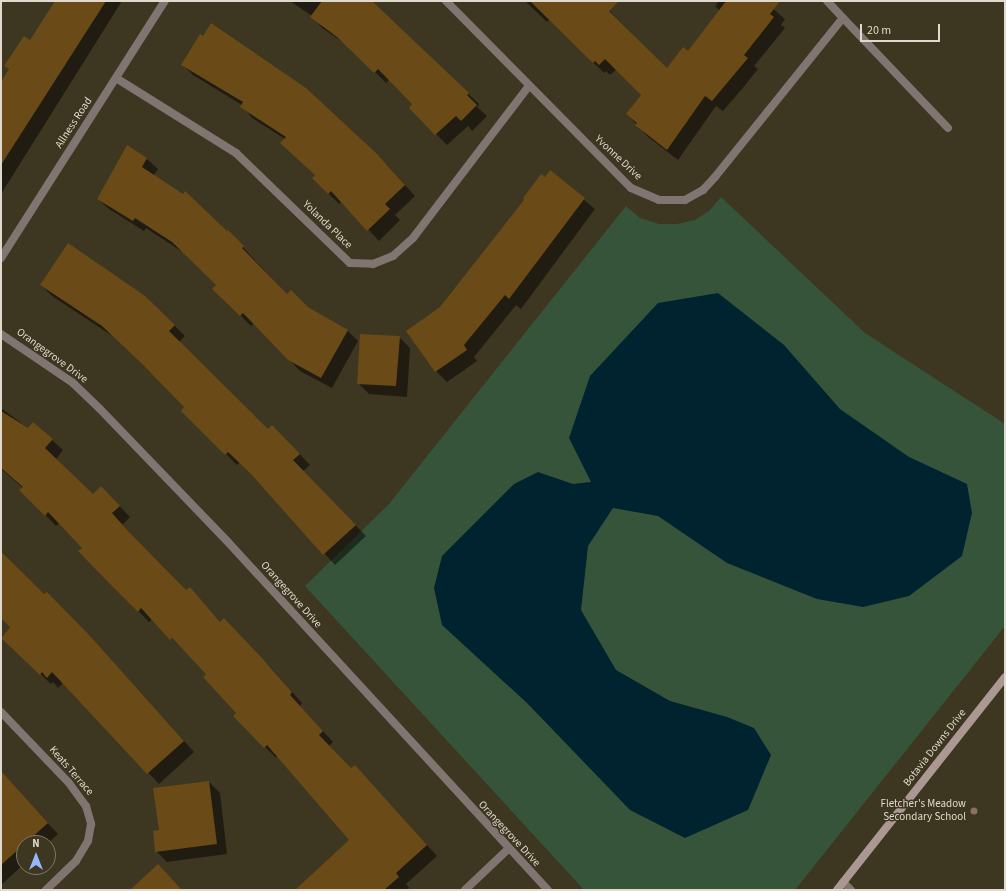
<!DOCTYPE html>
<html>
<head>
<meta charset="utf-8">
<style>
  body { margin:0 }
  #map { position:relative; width:1006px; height:891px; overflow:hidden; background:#3d3620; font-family:"Source Sans 3",sans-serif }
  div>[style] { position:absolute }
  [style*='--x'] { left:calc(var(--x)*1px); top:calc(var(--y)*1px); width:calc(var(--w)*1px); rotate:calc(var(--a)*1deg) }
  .green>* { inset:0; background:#36543a }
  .water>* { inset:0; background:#002330 }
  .shadow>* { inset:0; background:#0007 }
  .building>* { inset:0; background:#6a4a16 }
  .lane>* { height:8px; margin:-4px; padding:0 4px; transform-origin:4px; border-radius:4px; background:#817572 }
  .street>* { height:8px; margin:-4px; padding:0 4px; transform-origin:4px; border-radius:4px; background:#817572 }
  .secondary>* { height:8px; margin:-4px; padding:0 4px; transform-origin:4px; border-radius:4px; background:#ab9893 }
  .dots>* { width:11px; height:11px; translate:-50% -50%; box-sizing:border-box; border:2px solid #3d3620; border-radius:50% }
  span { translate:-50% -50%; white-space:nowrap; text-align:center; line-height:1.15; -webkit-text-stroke:3px #3d3620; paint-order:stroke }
  .street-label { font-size:11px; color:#dfdacd }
  .poi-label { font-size:11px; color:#dfdacd }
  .right { translate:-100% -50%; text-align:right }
  .frame { position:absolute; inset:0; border:2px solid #dfdacd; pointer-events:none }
  .north { position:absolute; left:16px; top:835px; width:40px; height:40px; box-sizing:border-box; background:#3d3620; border:1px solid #7e7865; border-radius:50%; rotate:0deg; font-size:11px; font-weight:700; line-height:16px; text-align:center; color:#dfdacd }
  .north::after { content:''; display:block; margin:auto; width:14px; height:18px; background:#94b7fd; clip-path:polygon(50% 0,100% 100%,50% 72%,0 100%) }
  .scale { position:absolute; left:860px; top:24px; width:80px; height:18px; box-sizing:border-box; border:2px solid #dfdacd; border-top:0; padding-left:5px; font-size:12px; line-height:14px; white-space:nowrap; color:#dfdacd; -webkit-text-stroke:3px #3d3620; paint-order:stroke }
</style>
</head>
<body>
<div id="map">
  <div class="green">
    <i style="clip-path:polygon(721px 197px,865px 333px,1005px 424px,1005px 626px,795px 890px,584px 890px,305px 586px,389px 504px,626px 206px,640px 218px,659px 224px,677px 224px,695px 220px,710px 210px)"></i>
  </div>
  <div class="water">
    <i style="clip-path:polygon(718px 293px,784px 345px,840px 409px,909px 457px,967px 484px,972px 513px,962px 556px,909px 596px,863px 607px,817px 599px,727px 563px,658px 516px,613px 508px,588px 546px,581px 610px,616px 670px,670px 701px,727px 717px,754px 728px,771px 755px,748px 810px,685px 838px,630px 810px,527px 703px,442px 625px,434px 588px,442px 556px,514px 484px,538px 472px,573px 484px,591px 482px,569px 438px,590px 376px,658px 303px)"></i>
  </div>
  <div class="shadow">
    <i style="clip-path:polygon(56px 1px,122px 1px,1px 194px,1px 83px,10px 70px,6px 66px,31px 41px)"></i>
    <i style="clip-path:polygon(290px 1px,371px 1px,479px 104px,477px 107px,487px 116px,472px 131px,468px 126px,447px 145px,410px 108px,414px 104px,390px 79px,386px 83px,350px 47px,322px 28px,312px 16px)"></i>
    <i style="clip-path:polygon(525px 1px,600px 1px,667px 69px,688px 52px,720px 11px,715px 6px,719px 1px,764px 1px,785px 19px,781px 25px,785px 28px,754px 66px,758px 69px,742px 89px,723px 111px,716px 106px,678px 160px,647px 136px,627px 114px,642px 95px,617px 69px,610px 75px,606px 71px,604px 73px,550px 19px,547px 22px)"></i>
    <i style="clip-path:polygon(182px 64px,387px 165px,415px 196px,395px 215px,400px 220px,379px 241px,342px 201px,339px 204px,313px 178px,316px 175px,285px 139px,252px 118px,242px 105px,193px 75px)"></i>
    <i style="clip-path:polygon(127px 147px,147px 159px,158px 169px,153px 176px,227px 233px,228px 231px,287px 295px,347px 330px,358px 341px,332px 388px,300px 371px,254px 323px,251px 326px,214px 289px,217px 285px,184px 253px,146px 228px,144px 231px,109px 209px,98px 199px)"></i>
    <i style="clip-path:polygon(550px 172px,595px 209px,521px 309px,516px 305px,474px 357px,477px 361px,447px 382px,436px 371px,441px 308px)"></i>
    <i style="clip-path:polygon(41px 285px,174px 325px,185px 336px,179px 342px,268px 430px,283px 437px,310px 465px,303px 471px,366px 536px,335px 565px,251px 472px,240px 462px,237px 465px,193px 421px,186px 407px,114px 337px,52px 296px)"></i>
    <i style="clip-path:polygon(399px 337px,410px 348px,407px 397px,369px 394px,358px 383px)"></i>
    <i style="clip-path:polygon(1px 408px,29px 429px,34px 423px,52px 440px,63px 450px,56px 459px,93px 495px,112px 498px,130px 517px,122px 525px,138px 543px,186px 591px,190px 588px,221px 623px,235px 630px,272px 669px,302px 703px,300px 706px,333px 742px,329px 746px,351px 769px,365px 777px,437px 856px,406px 884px,409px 888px,407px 890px,296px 890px,351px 840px,277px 756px,276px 758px,235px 716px,237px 713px,208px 674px,152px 619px,149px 622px,108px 580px,84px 548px,60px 523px,56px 526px,21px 490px,23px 488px,1px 469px)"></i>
    <i style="clip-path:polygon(1px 550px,44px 596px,100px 648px,194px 752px,159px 784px,64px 682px,58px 688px,53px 682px,51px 684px,1px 637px,11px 627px,1px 616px)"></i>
    <i style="clip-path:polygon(1px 773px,58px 834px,48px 843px,24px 843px,24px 864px,1px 885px)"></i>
    <i style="clip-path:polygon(209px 782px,220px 793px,227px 854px,167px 862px,156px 851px,160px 831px)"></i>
  </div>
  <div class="building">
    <i style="clip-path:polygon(55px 1px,106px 1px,1px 165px,1px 82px,9px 69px,4px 66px,24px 36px,30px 40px)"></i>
    <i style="clip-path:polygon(322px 1px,372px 1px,469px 93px,467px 95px,477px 105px,461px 121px,456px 116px,435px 135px,409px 108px,412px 104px,378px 69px,374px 73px,337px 37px,310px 17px)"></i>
    <i style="clip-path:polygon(530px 1px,619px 1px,609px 11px,667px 68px,683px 47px,688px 51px,726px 1px,780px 1px,770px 14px,774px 17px,744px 55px,748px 58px,712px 101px,705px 96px,667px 150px,635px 125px,637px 123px,626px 114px,641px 95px,605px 59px,599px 65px,595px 61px,593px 63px)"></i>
    <i style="clip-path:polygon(211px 23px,306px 88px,376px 153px,405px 185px,385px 204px,390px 209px,367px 231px,331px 191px,328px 194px,312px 178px,315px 175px,280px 143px,286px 137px,240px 107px,243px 102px,181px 65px,200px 34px,203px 36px)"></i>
    <i style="clip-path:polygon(127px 145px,147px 158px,142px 167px,183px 194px,185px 191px,227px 231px,228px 230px,244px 246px,242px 248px,287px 294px,291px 290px,308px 307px,348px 330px,321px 378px,288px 360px,243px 313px,240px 316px,212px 289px,216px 285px,172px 242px,135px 218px,133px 221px,97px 199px)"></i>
    <i style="clip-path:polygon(550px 170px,585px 198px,509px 299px,505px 295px,464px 345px,467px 350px,435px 372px,406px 331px,440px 307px,524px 200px,523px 198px,541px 174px,545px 177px)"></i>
    <i style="clip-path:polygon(68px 243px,145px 296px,175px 325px,169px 331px,268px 429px,272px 425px,300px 454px,293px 460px,356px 525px,323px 555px,250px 473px,228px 452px,225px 455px,181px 411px,184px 407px,143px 365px,102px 326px,40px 285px)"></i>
    <i style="clip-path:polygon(360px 334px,400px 336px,396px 386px,357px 384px)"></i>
    <i style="clip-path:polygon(1px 411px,28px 428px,33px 422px,53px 439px,45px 448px,93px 494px,101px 486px,120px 506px,112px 513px,128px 531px,186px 590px,190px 587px,220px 622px,224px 618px,261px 657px,292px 692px,290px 695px,323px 731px,319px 735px,351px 768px,355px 765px,427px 845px,396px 873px,399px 877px,384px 890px,295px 890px,349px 840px,267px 745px,264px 748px,233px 716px,236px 713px,203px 677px,206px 674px,172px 638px,170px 640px,141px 608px,138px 612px,107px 581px,78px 551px,82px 548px,48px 512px,45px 516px,19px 490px,23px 487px,1px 468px)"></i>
    <i style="clip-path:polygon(1px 551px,44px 594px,47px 592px,90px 636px,184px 741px,147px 774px,52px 672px,47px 678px,42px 672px,40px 675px,1px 638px,10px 627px,1px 618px)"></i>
    <i style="clip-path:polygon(1px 771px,48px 823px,1px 865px)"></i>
    <i style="clip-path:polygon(209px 781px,217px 844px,155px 852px,153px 831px,159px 830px,153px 788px)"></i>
    <i style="clip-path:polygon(158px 864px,182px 890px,130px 890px)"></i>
  </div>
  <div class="lane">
    <i style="--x:843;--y:18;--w:152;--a:46.3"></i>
    <i style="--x:843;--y:882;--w:11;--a:45"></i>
  </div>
  <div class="street">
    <i style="--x:446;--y:1;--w:263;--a:45.3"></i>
    <i style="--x:631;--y:188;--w:30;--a:23"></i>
    <i style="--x:659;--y:200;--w:26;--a:0"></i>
    <i style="--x:685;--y:200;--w:21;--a:-29"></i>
    <i style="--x:703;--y:190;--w:18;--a:-47"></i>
    <i style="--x:715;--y:177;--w:204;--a:-51.2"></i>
    <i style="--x:843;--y:18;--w:23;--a:-133"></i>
    <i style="--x:116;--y:78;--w:142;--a:32"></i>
    <i style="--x:236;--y:153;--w:158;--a:44"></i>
    <i style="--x:350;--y:263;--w:23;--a:2"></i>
    <i style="--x:373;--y:264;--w:22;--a:-22"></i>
    <i style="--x:393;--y:256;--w:27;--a:-42"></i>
    <i style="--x:413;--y:238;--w:191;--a:-52.7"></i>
    <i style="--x:1;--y:258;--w:305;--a:-57.5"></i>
    <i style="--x:1;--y:334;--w:87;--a:34.2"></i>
    <i style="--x:73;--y:383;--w:37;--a:44"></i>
    <i style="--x:100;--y:409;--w:183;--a:46.1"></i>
    <i style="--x:227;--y:541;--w:474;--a:47.4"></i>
    <i style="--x:1;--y:712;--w:98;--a:46.2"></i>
    <i style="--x:69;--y:783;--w:29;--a:54"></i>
    <i style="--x:86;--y:806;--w:19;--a:74"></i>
    <i style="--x:91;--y:824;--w:17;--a:100"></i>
    <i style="--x:88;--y:841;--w:23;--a:121"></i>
    <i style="--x:76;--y:861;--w:42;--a:136"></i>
    <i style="--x:465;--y:890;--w:59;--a:-43.6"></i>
  </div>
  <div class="secondary">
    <i style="--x:837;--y:890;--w:271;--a:-51.7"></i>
  </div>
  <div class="dots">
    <i style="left:974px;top:811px;background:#8d6e63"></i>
  </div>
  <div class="street-label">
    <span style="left:74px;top:123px;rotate:-57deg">Allness Road</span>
    <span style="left:618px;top:158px;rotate:43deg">Yvonne Drive</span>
    <span style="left:327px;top:225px;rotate:44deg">Yolanda Place</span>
    <span style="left:52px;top:356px;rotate:36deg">Orangegrove Drive</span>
    <span style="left:291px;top:595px;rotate:48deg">Orangegrove Drive</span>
    <span style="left:935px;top:748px;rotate:-52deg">Botavia Downs Drive</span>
    <span style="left:71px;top:771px;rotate:49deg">Keats Terrace</span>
    <span style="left:509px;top:834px;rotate:47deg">Orangegrove Drive</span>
  </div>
  <div class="poi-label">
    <span class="right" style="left:966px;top:811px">Fletcher's Meadow<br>Secondary School</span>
  </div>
  <div class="frame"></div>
  <div class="north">N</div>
  <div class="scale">20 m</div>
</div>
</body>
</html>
